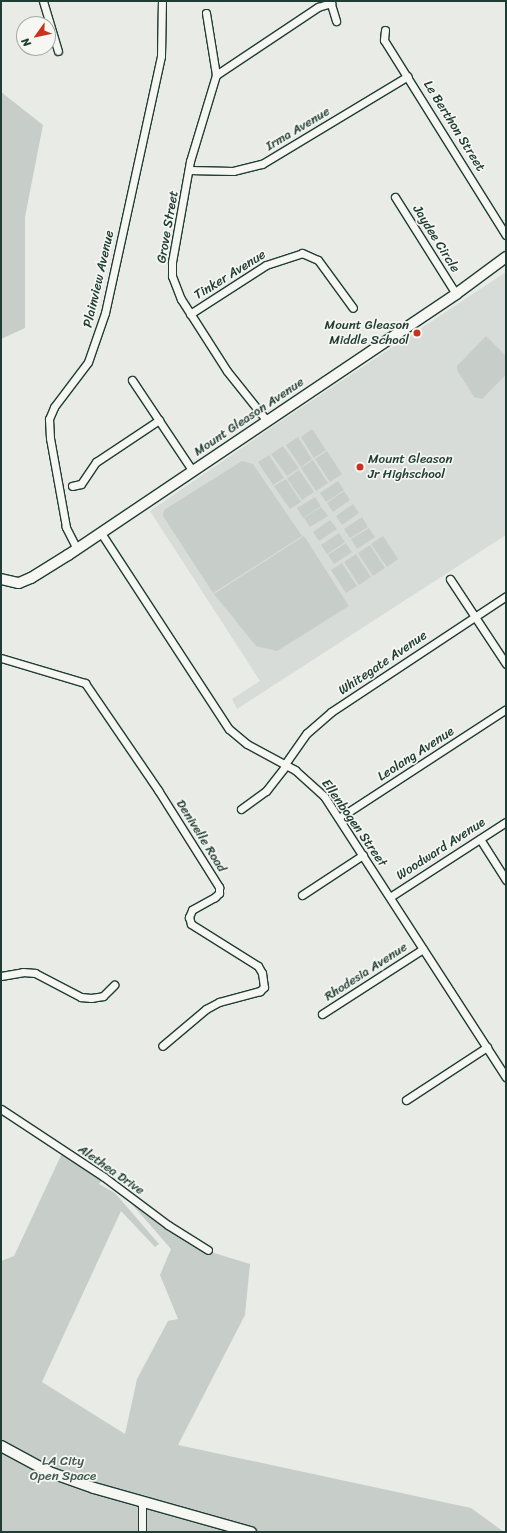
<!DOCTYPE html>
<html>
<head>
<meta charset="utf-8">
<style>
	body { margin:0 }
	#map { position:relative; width:507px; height:1533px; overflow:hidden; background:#e9ebe7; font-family:Sriracha,sans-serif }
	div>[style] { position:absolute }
	.built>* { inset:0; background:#d8dcd8 }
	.green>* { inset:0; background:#c7cec9 }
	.roads { filter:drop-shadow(1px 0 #1f3d34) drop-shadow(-1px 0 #1f3d34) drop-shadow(0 1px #1f3d34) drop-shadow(0 -1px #1f3d34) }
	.street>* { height:7px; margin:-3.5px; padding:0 3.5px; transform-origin:3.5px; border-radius:3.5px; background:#f6f6f2 }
	.secondary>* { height:10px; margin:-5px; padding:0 5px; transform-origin:5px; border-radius:5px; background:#f6f6f2 }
	.dots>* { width:11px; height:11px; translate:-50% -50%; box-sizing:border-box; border:2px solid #f6f6f2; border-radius:50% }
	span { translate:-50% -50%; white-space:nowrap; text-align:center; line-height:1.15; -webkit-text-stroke:3.5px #f6f6f2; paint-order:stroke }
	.street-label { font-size:13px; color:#1f3d34 }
	.poi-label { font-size:13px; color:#1f3d34 }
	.right { translate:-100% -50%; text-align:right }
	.left { translate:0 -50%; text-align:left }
	.park-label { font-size:13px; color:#415a52 }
	.frame { position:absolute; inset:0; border:2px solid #1f3d34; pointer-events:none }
	.north { position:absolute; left:16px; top:16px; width:40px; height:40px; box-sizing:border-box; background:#f6f6f2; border:1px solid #a0aca6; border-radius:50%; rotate:237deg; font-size:11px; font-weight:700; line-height:16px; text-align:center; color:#1f3d34 }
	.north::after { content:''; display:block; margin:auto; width:14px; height:18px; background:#c8321e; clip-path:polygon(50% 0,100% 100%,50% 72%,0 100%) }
</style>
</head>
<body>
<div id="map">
	<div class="built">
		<div style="clip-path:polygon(506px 272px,506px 535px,237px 709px,232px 699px,260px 681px,150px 511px,278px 423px)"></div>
	</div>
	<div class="green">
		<div style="clip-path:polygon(1px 92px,43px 125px,25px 217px,25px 328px,1px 339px)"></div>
		<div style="clip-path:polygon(486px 336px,506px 356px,506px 375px,482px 399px,474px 397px,457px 370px,457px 366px)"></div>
		<div style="clip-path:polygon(312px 429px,326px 450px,314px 458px,301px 437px)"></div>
		<div style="clip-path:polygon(298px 437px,312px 459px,301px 467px,286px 445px)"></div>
		<div style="clip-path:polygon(283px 446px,299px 468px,287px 476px,271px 454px)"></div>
		<div style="clip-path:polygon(327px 451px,342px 474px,330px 482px,315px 459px)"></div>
		<div style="clip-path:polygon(269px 455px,284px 478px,273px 485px,258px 462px)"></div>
		<div style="clip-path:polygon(313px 460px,328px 483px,316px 491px,301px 468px)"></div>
		<div style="clip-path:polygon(242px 461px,253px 464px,302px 536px,213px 593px,163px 516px,164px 510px)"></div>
		<div style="clip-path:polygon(299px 470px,314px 492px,302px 500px,287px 478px)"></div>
		<div style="clip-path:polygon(286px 479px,301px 502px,290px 509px,274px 486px)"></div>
		<div style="clip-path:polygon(338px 481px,344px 490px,326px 502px,320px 493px)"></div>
		<div style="clip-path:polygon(344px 491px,350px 500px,333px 512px,327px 503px)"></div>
		<div style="clip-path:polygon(315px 497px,321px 506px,303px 518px,297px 508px)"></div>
		<div style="clip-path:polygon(353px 504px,359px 513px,342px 525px,336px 516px)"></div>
		<div style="clip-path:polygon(321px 507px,328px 516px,310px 527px,304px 518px)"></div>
		<div style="clip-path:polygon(362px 517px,368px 527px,350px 538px,344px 529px)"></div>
		<div style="clip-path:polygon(330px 520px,337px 529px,319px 541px,313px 532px)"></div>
		<div style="clip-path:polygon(369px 528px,375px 537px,357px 549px,351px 539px)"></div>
		<div style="clip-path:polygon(339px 533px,345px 542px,327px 554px,321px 545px)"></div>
		<div style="clip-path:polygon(304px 536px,349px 606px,277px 651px,256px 646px,214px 594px)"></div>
		<div style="clip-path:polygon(383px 536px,398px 559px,387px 567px,371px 544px)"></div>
		<div style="clip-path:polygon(346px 543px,352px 552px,334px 564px,328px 555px)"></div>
		<div style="clip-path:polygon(370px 545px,385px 568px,373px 576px,358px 553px)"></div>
		<div style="clip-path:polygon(356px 554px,371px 577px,359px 585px,344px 562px)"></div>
		<div style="clip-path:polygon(342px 563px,357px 586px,346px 593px,331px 570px)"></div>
		<div style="clip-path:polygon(evenodd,64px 1149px,164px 1222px,211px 1252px,250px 1264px,245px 1315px,178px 1445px,471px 1508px,504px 1532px,1px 1532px,1px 1261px,14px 1256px,64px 1149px,103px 1179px,123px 1194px,171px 1249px,160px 1275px,178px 1319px,168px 1321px,137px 1379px,125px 1434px,42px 1382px,121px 1211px,155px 1247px,159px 1244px,115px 1193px,99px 1184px,103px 1179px)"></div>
	</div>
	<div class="roads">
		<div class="street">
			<div style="left:43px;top:1px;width:52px;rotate:73.3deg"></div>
			<div style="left:330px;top:1px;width:21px;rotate:73deg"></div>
			<div style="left:206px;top:13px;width:63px;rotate:80.8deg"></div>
			<div style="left:216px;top:75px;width:90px;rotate:106.8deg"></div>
			<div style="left:190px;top:161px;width:103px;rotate:100.1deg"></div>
			<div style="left:172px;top:262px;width:14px;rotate:90deg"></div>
			<div style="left:172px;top:276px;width:25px;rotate:69deg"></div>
			<div style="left:181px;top:299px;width:85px;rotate:57.4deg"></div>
			<div style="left:227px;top:371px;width:64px;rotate:51.3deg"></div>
			<div style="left:385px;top:30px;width:10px;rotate:96deg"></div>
			<div style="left:384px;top:40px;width:230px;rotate:58deg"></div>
			<div style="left:216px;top:75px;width:123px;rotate:-33.7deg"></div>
			<div style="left:318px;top:7px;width:14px;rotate:-17deg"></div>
			<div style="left:189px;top:170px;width:44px;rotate:1.3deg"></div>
			<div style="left:233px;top:171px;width:30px;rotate:-14deg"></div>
			<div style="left:262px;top:164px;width:170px;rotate:-31.1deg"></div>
			<div style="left:395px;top:197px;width:115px;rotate:57.8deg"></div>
			<div style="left:190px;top:314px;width:90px;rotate:-32.8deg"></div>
			<div style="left:266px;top:265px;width:38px;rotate:-18deg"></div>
			<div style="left:302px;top:253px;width:17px;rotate:24deg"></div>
			<div style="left:318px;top:260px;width:59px;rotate:53.9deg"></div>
			<div style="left:132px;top:380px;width:108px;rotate:56.3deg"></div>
			<div style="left:72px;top:486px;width:9px;rotate:-13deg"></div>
			<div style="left:81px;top:484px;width:27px;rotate:-56deg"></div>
			<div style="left:96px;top:462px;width:76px;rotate:-33.7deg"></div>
			<div style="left:101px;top:533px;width:234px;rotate:56.9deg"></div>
			<div style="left:229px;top:729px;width:23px;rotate:40deg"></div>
			<div style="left:247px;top:744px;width:55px;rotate:28.4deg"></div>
			<div style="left:295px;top:770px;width:39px;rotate:42deg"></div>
			<div style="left:324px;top:796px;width:335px;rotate:57.1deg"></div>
			<div style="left:77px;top:549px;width:25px;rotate:-117deg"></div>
			<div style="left:66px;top:527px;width:90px;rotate:-100.2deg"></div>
			<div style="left:50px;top:438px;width:19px;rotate:-93deg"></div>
			<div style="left:49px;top:419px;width:13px;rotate:-67deg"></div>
			<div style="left:54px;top:407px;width:56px;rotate:-52.9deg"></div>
			<div style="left:88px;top:362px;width:52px;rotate:-70.9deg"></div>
			<div style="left:105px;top:313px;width:263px;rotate:-77.7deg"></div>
			<div style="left:161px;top:56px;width:55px;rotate:-89deg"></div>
			<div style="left:450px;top:579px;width:102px;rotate:56.6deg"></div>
			<div style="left:1px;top:658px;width:88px;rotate:16.6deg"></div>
			<div style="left:85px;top:683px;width:130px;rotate:55.7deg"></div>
			<div style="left:158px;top:790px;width:115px;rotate:57.8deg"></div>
			<div style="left:219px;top:887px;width:6px;rotate:90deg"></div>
			<div style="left:219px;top:893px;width:6px;rotate:135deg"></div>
			<div style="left:215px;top:897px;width:26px;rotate:151deg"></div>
			<div style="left:192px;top:910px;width:8px;rotate:113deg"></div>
			<div style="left:189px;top:917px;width:7px;rotate:74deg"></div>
			<div style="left:191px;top:924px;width:79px;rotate:32.1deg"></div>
			<div style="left:258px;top:966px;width:8px;rotate:60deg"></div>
			<div style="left:262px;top:973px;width:14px;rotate:82deg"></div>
			<div style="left:264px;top:987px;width:6px;rotate:135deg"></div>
			<div style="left:260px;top:991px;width:42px;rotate:165deg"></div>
			<div style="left:219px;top:1002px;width:15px;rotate:152deg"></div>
			<div style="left:206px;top:1009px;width:57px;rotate:139.9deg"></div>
			<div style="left:285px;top:764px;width:38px;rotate:-55deg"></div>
			<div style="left:307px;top:733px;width:32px;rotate:-41deg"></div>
			<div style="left:331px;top:712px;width:210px;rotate:-33.5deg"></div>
			<div style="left:241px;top:809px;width:31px;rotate:-36deg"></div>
			<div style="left:266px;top:791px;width:33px;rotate:-52deg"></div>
			<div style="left:339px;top:818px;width:199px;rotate:-33.1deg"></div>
			<div style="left:480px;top:839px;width:49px;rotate:57.6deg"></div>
			<div style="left:302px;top:895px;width:73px;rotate:-33.3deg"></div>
			<div style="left:390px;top:897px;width:138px;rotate:-32.9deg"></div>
			<div style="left:1px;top:976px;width:22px;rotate:-10deg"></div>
			<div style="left:23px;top:972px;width:12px;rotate:5deg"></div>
			<div style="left:35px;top:973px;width:52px;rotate:27.6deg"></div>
			<div style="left:81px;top:997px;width:10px;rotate:6deg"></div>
			<div style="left:91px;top:998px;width:12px;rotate:-9deg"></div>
			<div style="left:103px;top:996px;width:16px;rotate:-45deg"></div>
			<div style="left:322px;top:1014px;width:120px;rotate:-32.8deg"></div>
			<div style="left:406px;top:1100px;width:97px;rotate:-33.2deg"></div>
			<div style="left:1px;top:1109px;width:123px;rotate:33.4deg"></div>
			<div style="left:104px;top:1177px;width:80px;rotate:36.9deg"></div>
			<div style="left:168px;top:1225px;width:47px;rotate:32deg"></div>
			<div style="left:142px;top:1532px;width:30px;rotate:-90deg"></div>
		</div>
		<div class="secondary">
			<div style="left:1px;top:579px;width:18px;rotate:13deg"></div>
			<div style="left:19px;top:583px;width:13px;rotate:-23deg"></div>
			<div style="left:31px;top:578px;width:44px;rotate:-31.9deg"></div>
			<div style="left:68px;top:555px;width:468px;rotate:-33.9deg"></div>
			<div style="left:456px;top:294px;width:62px;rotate:-36.5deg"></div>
			<div style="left:1px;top:1446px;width:55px;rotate:28.4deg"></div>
			<div style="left:49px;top:1472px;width:48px;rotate:19.6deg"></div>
			<div style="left:94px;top:1488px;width:163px;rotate:15.7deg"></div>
		</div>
	</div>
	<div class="dots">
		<div style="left:417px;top:333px;background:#c8321e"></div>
		<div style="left:360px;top:467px;background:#c8321e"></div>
	</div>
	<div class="street-label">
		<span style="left:454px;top:126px;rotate:58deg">Le Berthon Street</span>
		<span style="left:298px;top:129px;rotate:-31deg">Irma Avenue</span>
		<span style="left:168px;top:227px;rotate:-80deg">Grove Street</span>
		<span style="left:436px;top:239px;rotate:58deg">Jaydee Circle</span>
		<span style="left:230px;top:275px;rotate:-32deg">Tinker Avenue</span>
		<span style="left:99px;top:279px;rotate:-77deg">Plainview Avenue</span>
		<span style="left:249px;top:417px;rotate:-34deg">Mount Gleason Avenue</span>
		<span style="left:383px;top:663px;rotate:-34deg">Whitegate Avenue</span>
		<span style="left:416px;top:754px;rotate:-33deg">Leolang Avenue</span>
		<span style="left:354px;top:823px;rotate:55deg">Ellenbogen Street</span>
		<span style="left:201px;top:836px;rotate:58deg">Denivelle Road</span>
		<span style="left:441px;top:849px;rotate:-33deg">Woodward Avenue</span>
		<span style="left:366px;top:972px;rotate:-33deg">Rhodesia Avenue</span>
		<span style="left:111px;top:1170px;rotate:35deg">Alethea Drive</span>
	</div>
	<div class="poi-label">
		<span class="right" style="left:409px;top:333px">Mount Gleason<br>Middle School</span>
		<span class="left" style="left:368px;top:467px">Mount Gleason<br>Jr Highschool</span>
	</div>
	<div class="park-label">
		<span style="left:63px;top:1469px">LA City<br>Open Space</span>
	</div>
	<div class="frame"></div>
	<div class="north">N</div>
</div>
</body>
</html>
